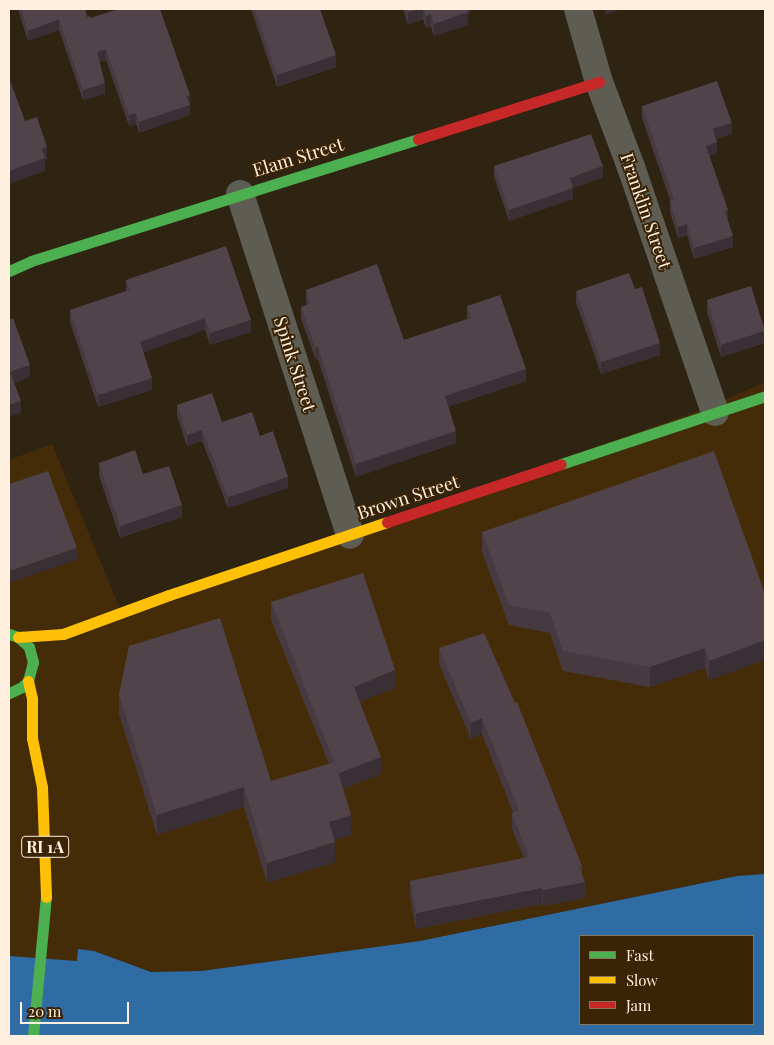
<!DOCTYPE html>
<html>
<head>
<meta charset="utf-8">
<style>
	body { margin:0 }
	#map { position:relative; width:774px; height:1045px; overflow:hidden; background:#2f2312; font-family:"Playfair Display",serif }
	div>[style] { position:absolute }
	.built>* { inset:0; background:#452c09 }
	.water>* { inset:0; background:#306ca4 }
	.street>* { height:28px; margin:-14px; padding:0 14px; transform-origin:14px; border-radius:14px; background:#5e5d53 }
	.fast>* { height:11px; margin:-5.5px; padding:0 5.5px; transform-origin:5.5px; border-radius:5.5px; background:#4caf50 }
	.slow>* { height:11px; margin:-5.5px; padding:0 5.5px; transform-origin:5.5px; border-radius:5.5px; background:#ffc107 }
	.jam>* { height:11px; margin:-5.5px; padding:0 5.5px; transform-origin:5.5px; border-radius:5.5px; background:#c62828 }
	.wall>* { inset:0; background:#463a40 }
	.shaded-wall>* { inset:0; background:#392f34 }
	.building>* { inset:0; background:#51434a }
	span { translate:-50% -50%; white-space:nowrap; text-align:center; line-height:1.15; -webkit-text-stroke:4px #3b2406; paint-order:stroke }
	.shield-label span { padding:1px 4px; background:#3b2406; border:1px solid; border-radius:4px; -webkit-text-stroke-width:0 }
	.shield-label { font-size:16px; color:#feefde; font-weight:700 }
	.street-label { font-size:18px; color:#feefde }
	.frame { position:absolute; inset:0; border:10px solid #feefde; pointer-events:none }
	.legend { position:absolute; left:579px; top:935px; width:175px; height:90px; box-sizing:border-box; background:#3b2406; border:1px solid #89755c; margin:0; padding:6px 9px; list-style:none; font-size:15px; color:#feefde }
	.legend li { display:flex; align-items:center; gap:10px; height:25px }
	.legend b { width:25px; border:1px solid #89755c }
	.scale { position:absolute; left:20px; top:1002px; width:109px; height:22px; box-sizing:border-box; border:2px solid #feefde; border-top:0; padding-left:6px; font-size:15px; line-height:18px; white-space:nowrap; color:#feefde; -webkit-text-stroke:4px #3b2406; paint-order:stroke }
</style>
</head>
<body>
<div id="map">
	<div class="built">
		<div style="clip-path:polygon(765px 382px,765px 874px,737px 876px,420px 941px,201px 971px,151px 972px,94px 951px,79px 949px,78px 962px,9px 956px,9px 460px,52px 444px,122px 614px,712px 406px)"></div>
	</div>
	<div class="water">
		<div style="clip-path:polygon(evenodd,765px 874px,765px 1036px,9px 1036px,9px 956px,77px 961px,78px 949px,94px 951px,151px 972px,201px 971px,420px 941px,737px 876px,765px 874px,580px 936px,753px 936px,753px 1024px,580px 1024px,580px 936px)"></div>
	</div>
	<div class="street">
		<div style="left:578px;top:9px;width:76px;rotate:74deg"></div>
		<div style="left:599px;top:82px;width:91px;rotate:69.4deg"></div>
		<div style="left:631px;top:167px;width:259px;rotate:71.1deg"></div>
		<div style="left:240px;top:194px;width:358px;rotate:72.1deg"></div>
	</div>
	<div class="fast">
		<div style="left:9px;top:271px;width:24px;rotate:-24deg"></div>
		<div style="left:31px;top:261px;width:406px;rotate:-17.5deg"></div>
		<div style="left:561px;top:464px;width:215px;rotate:-18.4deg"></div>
		<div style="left:9px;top:634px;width:9px;rotate:18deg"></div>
		<div style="left:18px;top:637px;width:15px;rotate:42deg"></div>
		<div style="left:29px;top:647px;width:16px;rotate:75deg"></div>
		<div style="left:33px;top:662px;width:20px;rotate:105deg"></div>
		<div style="left:28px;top:681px;width:8px;rotate:135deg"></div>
		<div style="left:22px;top:687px;width:14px;rotate:155deg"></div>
		<div style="left:33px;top:1036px;width:140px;rotate:-84.7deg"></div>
	</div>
	<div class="slow">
		<div style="left:18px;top:637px;width:45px;rotate:-3.8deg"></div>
		<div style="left:63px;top:634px;width:113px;rotate:-20.2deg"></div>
		<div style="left:169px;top:595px;width:230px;rotate:-18.5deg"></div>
		<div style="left:28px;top:681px;width:18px;rotate:77deg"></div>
		<div style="left:32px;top:699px;width:39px;rotate:90deg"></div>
		<div style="left:32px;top:738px;width:50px;rotate:78.5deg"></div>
		<div style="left:42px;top:787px;width:110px;rotate:87.9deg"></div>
	</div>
	<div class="jam">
		<div style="left:418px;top:139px;width:190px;rotate:-17.5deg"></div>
		<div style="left:387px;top:522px;width:183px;rotate:-18.4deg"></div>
	</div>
	<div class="wall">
		<div style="clip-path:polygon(18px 9px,85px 9px,87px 17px,90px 18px,190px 95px,190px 115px,139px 133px,136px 124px,129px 126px,106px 60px,99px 62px,105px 94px,83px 100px,59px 30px,28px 41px)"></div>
		<div style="clip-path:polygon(251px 9px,320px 9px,336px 67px,277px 87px)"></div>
		<div style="clip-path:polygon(403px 9px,470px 9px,470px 14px,468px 14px,468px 25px,434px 36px,431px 27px,426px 28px,423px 19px,408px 25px)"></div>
		<div style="clip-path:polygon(642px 106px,732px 134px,716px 139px,717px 153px,709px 156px,728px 221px,733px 247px,694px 259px,687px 235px,678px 238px,670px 212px,670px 200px,642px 118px)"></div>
		<div style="clip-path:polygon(494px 166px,603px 177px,573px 188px,573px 199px,509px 221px,494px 177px)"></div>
		<div style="clip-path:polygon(126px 280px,251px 332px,210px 345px,205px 330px,143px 352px,152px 390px,98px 407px,70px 322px,70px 310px,126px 291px)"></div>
		<div style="clip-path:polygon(635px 289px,660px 355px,601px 374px,576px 303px,576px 291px)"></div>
		<div style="clip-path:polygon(306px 290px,404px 340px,467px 319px,467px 306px,526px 381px,448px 407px,456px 443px,356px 477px,318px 360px,316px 360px,301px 319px,301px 307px,307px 305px,306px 302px)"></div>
		<div style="clip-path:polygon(707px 300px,765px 343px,721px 357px,707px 312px)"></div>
		<div style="clip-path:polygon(177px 405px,222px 422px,260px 436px,288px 488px,228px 508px,202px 441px,187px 446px,177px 416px)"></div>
		<div style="clip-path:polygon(99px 463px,143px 474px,182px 517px,120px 538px,99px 476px)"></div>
		<div style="clip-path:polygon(482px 532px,765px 594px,765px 660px,709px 680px,705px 668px,650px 687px,563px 671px,550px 633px,509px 625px,482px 552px)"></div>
		<div style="clip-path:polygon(271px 602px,395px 688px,360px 702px,381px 774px,343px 789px,351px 835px,334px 840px,335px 862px,267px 883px,244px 807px,157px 835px,119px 714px,119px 694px,271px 781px,329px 764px,271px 620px)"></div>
		<div style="clip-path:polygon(439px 648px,582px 866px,582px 875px,585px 898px,543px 906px,542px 904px,416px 929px,410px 897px,410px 881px,524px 858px,512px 829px,512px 813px,513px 812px,482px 734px,471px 739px,439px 664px)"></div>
	</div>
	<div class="shaded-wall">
		<div style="clip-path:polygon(418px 9px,423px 9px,423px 19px,408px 25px,408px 12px)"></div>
		<div style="clip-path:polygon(465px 9px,470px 9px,470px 14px,468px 14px,468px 25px,434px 36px,434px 24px)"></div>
		<div style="clip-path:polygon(605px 9px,622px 9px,605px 15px)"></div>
		<div style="clip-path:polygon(431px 14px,431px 27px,426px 28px,426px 16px)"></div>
		<div style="clip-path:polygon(59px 19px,59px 30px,28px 41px,28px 31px)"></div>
		<div style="clip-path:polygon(106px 49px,106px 60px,97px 63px,97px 52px)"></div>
		<div style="clip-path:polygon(336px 55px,336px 67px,277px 87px,277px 75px)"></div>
		<div style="clip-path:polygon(105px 83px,105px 94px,83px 100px,83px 90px)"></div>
		<div style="clip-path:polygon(190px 95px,190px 115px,139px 133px,139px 122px,186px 96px)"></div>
		<div style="clip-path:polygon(136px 113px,136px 124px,129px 126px,129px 115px)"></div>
		<div style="clip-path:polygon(732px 123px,732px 134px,713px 140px,713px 129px)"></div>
		<div style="clip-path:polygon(717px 142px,717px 153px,706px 157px,706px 146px)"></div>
		<div style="clip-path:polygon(47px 147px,47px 159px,45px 160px,45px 171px,9px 184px,9px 171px,42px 149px)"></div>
		<div style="clip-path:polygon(603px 166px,603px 177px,570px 189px,570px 178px)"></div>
		<div style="clip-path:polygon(573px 188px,573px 199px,509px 221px,509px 210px)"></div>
		<div style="clip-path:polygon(728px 210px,728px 222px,725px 211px)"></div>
		<div style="clip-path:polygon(687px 224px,687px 235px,678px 238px,678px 227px)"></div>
		<div style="clip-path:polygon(733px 236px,733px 247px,694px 259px,694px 248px)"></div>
		<div style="clip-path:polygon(205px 318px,205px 330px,140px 354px,140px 342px)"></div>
		<div style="clip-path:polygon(251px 320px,251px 332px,210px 345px,210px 333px)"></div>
		<div style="clip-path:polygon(765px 331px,765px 343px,721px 357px,721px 345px)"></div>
		<div style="clip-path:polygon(660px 343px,660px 355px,601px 374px,601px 362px)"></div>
		<div style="clip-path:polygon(318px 347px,318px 360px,316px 360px,316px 348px)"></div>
		<div style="clip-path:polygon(30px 365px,30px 377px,10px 385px,10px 372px)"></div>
		<div style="clip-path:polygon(526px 369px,526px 381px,445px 408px,445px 396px)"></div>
		<div style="clip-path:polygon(152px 378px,152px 390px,98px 407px,98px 395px)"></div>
		<div style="clip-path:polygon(21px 401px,21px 413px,9px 417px,9px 405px)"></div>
		<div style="clip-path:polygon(202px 430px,202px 441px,187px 446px,187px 435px)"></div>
		<div style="clip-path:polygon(456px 431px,456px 443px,356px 477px,356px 464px)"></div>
		<div style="clip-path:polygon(288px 477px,288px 488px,228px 508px,228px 497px)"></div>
		<div style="clip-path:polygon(182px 505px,182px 517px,120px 538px,120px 526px)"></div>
		<div style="clip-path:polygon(77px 548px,77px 560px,9px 583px,9px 571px)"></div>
		<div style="clip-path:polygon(765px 640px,765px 660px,709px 680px,709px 661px)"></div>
		<div style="clip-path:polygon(705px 648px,705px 668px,650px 687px,650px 667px)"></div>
		<div style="clip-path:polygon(395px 670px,395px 688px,354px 704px,354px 687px)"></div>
		<div style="clip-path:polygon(482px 718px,482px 734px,471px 739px,471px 723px)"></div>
		<div style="clip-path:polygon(381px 757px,381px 774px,339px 790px,339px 773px)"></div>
		<div style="clip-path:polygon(244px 787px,244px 807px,157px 835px,157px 815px)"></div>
		<div style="clip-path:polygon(351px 815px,351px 835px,329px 842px,329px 822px)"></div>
		<div style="clip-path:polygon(335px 842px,335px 862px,267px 883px,267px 863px)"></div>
		<div style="clip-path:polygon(585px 882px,585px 898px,543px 906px,543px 890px)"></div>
		<div style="clip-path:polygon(542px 888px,542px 904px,416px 929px,416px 913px)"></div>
	</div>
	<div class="building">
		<div style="clip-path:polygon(21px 9px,85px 9px,87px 17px,90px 16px,90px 18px,119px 9px,160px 9px,190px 95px,186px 96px,190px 105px,139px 122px,136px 113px,129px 115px,106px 49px,97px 52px,105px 83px,83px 90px,59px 19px,28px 31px)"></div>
		<div style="clip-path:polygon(255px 9px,320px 9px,336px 55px,277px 75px)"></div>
		<div style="clip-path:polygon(407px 9px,418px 9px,408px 12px)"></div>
		<div style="clip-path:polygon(424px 9px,467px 9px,468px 12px,434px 24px,431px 14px,426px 16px)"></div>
		<div style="clip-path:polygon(9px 78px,25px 121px,37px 117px,47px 147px,42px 149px,45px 158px,9px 171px)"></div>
		<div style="clip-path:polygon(717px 81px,732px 123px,713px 129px,717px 142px,706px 146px,728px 210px,725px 211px,733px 236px,694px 248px,687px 224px,678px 227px,670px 201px,674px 199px,642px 106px)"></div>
		<div style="clip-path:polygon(591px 134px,603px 166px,570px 178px,573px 188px,509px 210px,494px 166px)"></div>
		<div style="clip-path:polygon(226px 246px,251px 320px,210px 333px,205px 318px,140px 342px,152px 378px,98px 395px,70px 310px,130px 290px,126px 280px)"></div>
		<div style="clip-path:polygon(377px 264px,404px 340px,471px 318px,467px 306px,500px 295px,526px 369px,445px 396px,456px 431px,356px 464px,318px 347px,316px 348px,301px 307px,310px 304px,306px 290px)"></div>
		<div style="clip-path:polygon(629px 273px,635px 289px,642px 287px,660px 343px,601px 362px,576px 291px)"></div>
		<div style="clip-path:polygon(751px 286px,765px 331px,721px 345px,707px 300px)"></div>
		<div style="clip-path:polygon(13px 318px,30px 365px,10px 372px,21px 401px,9px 405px,9px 320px)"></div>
		<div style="clip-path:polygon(212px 393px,222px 422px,252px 412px,260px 436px,273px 431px,288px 477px,228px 497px,202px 430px,187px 435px,177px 405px)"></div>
		<div style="clip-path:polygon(135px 450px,143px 474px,169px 466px,182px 505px,120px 526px,99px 463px)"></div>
		<div style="clip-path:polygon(714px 451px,765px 594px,765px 640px,709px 661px,705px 648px,650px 667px,563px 651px,550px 613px,509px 605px,482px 532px)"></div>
		<div style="clip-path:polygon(48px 471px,77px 548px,9px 571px,9px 484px)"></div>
		<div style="clip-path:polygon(363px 573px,395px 670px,354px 687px,381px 757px,339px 773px,271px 602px)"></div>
		<div style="clip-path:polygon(220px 618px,271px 781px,335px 762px,351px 815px,329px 822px,335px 842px,267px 863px,244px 787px,157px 815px,119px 694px,129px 646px)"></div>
		<div style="clip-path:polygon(484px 633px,515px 703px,517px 702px,582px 866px,578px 865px,585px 882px,543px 890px,542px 888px,416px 913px,410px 881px,529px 857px,512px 813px,519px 810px,482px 718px,471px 723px,439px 648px)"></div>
	</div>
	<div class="shield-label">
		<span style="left:45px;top:847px">RI 1A</span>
	</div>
	<div class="street-label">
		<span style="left:298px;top:157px;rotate:-17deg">Elam Street</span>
		<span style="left:646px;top:211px;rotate:71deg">Franklin Street</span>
		<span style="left:295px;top:364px;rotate:72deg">Spink Street</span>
		<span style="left:408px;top:497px;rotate:-18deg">Brown Street</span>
	</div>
	<div class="frame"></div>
	<ul class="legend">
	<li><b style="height:6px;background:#4caf50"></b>Fast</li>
	<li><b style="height:6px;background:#ffc107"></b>Slow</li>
	<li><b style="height:6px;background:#c62828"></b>Jam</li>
	</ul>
	<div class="scale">20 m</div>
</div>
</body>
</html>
